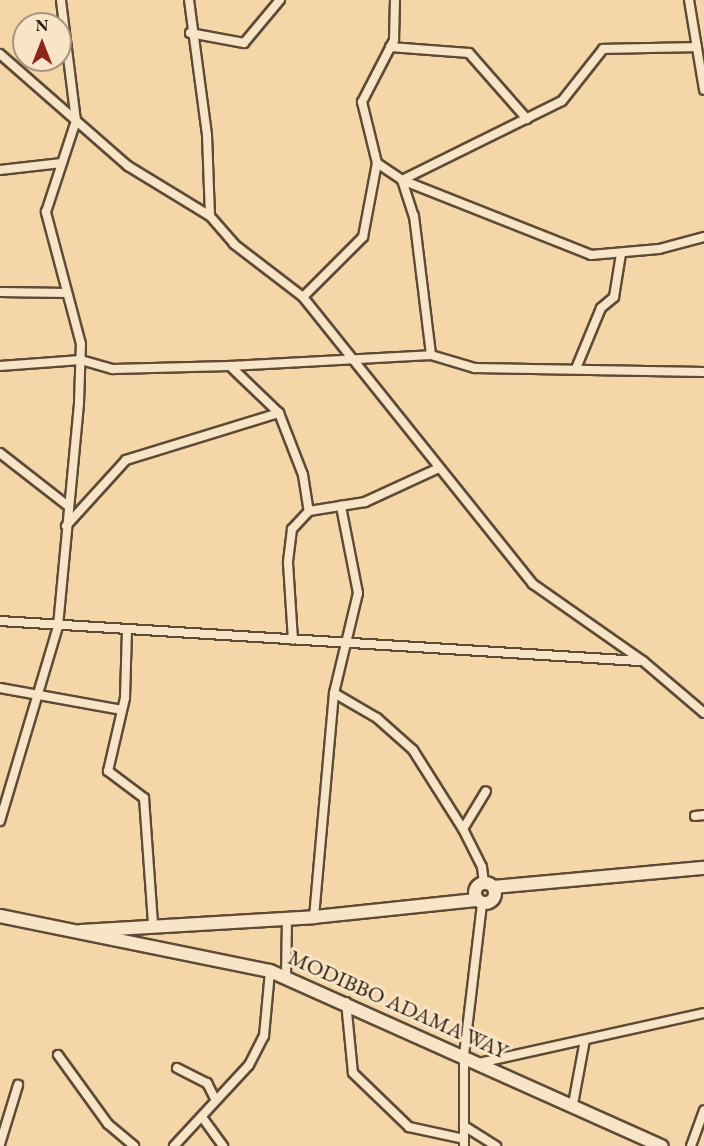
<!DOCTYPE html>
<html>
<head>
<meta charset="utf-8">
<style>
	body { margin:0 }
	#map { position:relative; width:704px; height:1146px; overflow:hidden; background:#f5d6a8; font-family:"EB Garamond",serif }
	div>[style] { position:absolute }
	.roads { filter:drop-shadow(2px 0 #5d4b36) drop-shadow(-2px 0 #5d4b36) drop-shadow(0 2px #5d4b36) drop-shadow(0 -2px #5d4b36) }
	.street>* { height:8px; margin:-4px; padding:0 4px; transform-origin:4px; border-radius:4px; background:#f8e4c6 }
	.secondary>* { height:12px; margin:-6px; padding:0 6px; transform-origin:6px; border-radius:6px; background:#f8e4c6 }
	.secondary>.ring { margin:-6px; padding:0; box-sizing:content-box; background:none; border:12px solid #f8e4c6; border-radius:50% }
	span { translate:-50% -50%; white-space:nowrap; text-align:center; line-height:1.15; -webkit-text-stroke:6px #f8e4c6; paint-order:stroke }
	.street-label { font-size:22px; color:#2a1d10 }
	.north { position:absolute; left:12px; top:12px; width:60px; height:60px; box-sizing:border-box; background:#f8e4c6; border:2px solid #a6947d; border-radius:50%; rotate:0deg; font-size:16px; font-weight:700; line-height:24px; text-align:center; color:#2a1d10 }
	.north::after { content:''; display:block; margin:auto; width:21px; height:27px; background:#8f2418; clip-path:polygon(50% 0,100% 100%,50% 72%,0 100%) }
</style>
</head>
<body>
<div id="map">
	<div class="roads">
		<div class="street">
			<div style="left:189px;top:0;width:136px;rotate:82.4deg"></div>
			<div style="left:207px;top:135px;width:81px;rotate:87.9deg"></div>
			<div style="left:689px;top:0;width:91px;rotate:80.5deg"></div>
			<div style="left:190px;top:33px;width:55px;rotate:10.5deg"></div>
			<div style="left:244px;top:43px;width:56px;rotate:-50.1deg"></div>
			<div style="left:390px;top:47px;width:79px;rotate:4.3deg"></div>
			<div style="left:469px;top:53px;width:88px;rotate:48.7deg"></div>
			<div style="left:0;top:54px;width:170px;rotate:41.2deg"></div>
			<div style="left:128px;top:166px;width:96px;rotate:31.4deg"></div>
			<div style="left:210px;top:216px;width:37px;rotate:49deg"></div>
			<div style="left:234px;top:244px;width:87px;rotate:37.5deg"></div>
			<div style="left:303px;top:297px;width:368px;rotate:51.3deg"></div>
			<div style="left:533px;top:584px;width:134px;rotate:35deg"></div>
			<div style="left:643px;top:661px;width:80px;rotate:40.4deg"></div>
			<div style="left:377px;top:163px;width:30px;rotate:34deg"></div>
			<div style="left:402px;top:180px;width:38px;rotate:72deg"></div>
			<div style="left:414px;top:216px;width:140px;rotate:83deg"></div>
			<div style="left:0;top:170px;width:62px;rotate:-6.4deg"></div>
			<div style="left:402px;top:180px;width:178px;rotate:-26.3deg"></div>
			<div style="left:562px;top:101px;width:66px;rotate:-51.7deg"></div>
			<div style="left:603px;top:49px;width:94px;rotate:-1.2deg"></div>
			<div style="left:402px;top:180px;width:203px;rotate:21.6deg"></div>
			<div style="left:591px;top:255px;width:68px;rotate:-5deg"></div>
			<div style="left:659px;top:249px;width:47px;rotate:-14.9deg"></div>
			<div style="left:0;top:292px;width:67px;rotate:0.9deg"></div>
			<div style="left:303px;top:297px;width:85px;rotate:-45deg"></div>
			<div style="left:363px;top:237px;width:75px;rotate:-79.3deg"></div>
			<div style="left:377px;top:163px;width:63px;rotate:-103.8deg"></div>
			<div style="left:362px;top:102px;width:70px;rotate:-62.7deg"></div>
			<div style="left:394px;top:40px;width:40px;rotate:-88.6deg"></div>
			<div style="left:0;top:366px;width:81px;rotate:-4.2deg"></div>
			<div style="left:81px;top:360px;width:33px;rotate:16deg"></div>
			<div style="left:113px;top:369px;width:117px;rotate:-1.5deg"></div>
			<div style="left:230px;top:366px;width:201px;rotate:-3.1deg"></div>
			<div style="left:431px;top:355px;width:46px;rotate:16.5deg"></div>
			<div style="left:475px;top:368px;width:229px;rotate:1deg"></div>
			<div style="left:230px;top:366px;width:68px;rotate:43.8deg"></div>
			<div style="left:279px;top:413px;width:66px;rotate:68.8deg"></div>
			<div style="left:303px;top:475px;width:36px;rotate:81deg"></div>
			<div style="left:309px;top:511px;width:25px;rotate:133deg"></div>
			<div style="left:292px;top:529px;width:34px;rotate:97deg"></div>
			<div style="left:288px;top:563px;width:77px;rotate:86.3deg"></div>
			<div style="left:577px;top:366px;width:63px;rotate:-67.5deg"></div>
			<div style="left:601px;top:308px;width:17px;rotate:-40deg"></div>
			<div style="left:614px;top:297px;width:44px;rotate:-80.8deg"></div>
			<div style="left:0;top:453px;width:86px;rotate:37.9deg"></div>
			<div style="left:309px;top:511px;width:57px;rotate:-9.1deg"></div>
			<div style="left:365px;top:502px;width:81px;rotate:-24.7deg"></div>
			<div style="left:66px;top:526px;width:89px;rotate:-47.7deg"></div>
			<div style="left:126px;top:460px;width:160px;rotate:-17.1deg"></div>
			<div style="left:0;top:621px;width:641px;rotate:3.58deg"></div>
			<div style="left:127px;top:630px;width:68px;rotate:91.7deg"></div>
			<div style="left:125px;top:698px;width:75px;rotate:103.1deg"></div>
			<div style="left:108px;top:771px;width:45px;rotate:36.9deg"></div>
			<div style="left:144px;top:798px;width:125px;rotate:85.9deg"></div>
			<div style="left:0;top:688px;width:124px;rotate:10.2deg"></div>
			<div style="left:334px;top:693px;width:50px;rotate:30.2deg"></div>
			<div style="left:377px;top:718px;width:48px;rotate:41.6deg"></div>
			<div style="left:413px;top:750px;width:93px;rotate:57.7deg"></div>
			<div style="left:463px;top:829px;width:42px;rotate:63.4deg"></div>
			<div style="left:482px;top:867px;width:16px;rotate:83deg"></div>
			<div style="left:695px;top:816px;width:9px;rotate:-6deg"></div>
			<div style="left:0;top:821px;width:203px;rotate:-73.4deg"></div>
			<div style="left:58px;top:626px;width:224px;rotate:-84.6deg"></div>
			<div style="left:79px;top:403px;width:59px;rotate:-88.1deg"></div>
			<div style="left:81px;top:344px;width:137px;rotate:-104.9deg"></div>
			<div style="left:46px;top:212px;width:96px;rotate:-71.8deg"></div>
			<div style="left:76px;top:121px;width:122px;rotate:-97.1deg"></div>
			<div style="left:463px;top:829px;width:44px;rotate:-58.8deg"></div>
			<div style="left:314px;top:917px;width:225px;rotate:-84.9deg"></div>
			<div style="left:334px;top:693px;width:103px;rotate:-76.5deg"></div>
			<div style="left:358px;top:593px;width:89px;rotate:-101.1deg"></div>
			<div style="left:286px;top:977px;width:59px;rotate:-89deg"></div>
			<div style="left:346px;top:1002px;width:71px;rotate:84.4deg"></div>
			<div style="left:353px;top:1073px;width:78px;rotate:44deg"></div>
			<div style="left:409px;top:1127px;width:56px;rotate:12.3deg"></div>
			<div style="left:58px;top:1055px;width:85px;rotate:54.1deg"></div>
			<div style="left:108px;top:1124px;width:34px;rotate:40deg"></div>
			<div style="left:479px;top:1063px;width:230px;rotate:-12.5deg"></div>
			<div style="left:177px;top:1068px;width:34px;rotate:27deg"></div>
			<div style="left:207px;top:1083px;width:18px;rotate:63deg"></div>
			<div style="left:573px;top:1104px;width:65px;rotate:-79.4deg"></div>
			<div style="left:202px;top:1117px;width:36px;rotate:54deg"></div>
			<div style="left:464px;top:1126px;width:38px;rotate:32deg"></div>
			<div style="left:0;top:1144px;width:62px;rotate:-73deg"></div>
			<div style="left:174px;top:1146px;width:110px;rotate:-47.2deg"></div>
			<div style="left:249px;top:1065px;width:33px;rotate:-63deg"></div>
			<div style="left:264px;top:1036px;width:65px;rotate:-84.7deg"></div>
			<div style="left:464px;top:1146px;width:91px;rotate:-90deg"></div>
			<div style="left:464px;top:1055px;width:153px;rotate:-83.2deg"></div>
			<div style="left:691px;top:1146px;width:38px;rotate:-70deg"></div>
		</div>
		<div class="secondary">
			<div class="ring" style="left:475px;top:883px;width:8px;height:8px"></div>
			<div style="left:494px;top:887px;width:211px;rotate:-5.2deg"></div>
			<div style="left:0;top:916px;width:276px;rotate:11.5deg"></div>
			<div style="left:270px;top:971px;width:429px;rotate:24.1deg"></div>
			<div style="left:81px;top:931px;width:233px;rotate:-3.4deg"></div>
			<div style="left:314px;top:917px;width:164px;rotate:-6deg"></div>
		</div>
	</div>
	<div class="street-label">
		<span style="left:398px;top:1004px;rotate:24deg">MODIBBO ADAMA WAY</span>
	</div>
	<div class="north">N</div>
</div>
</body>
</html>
